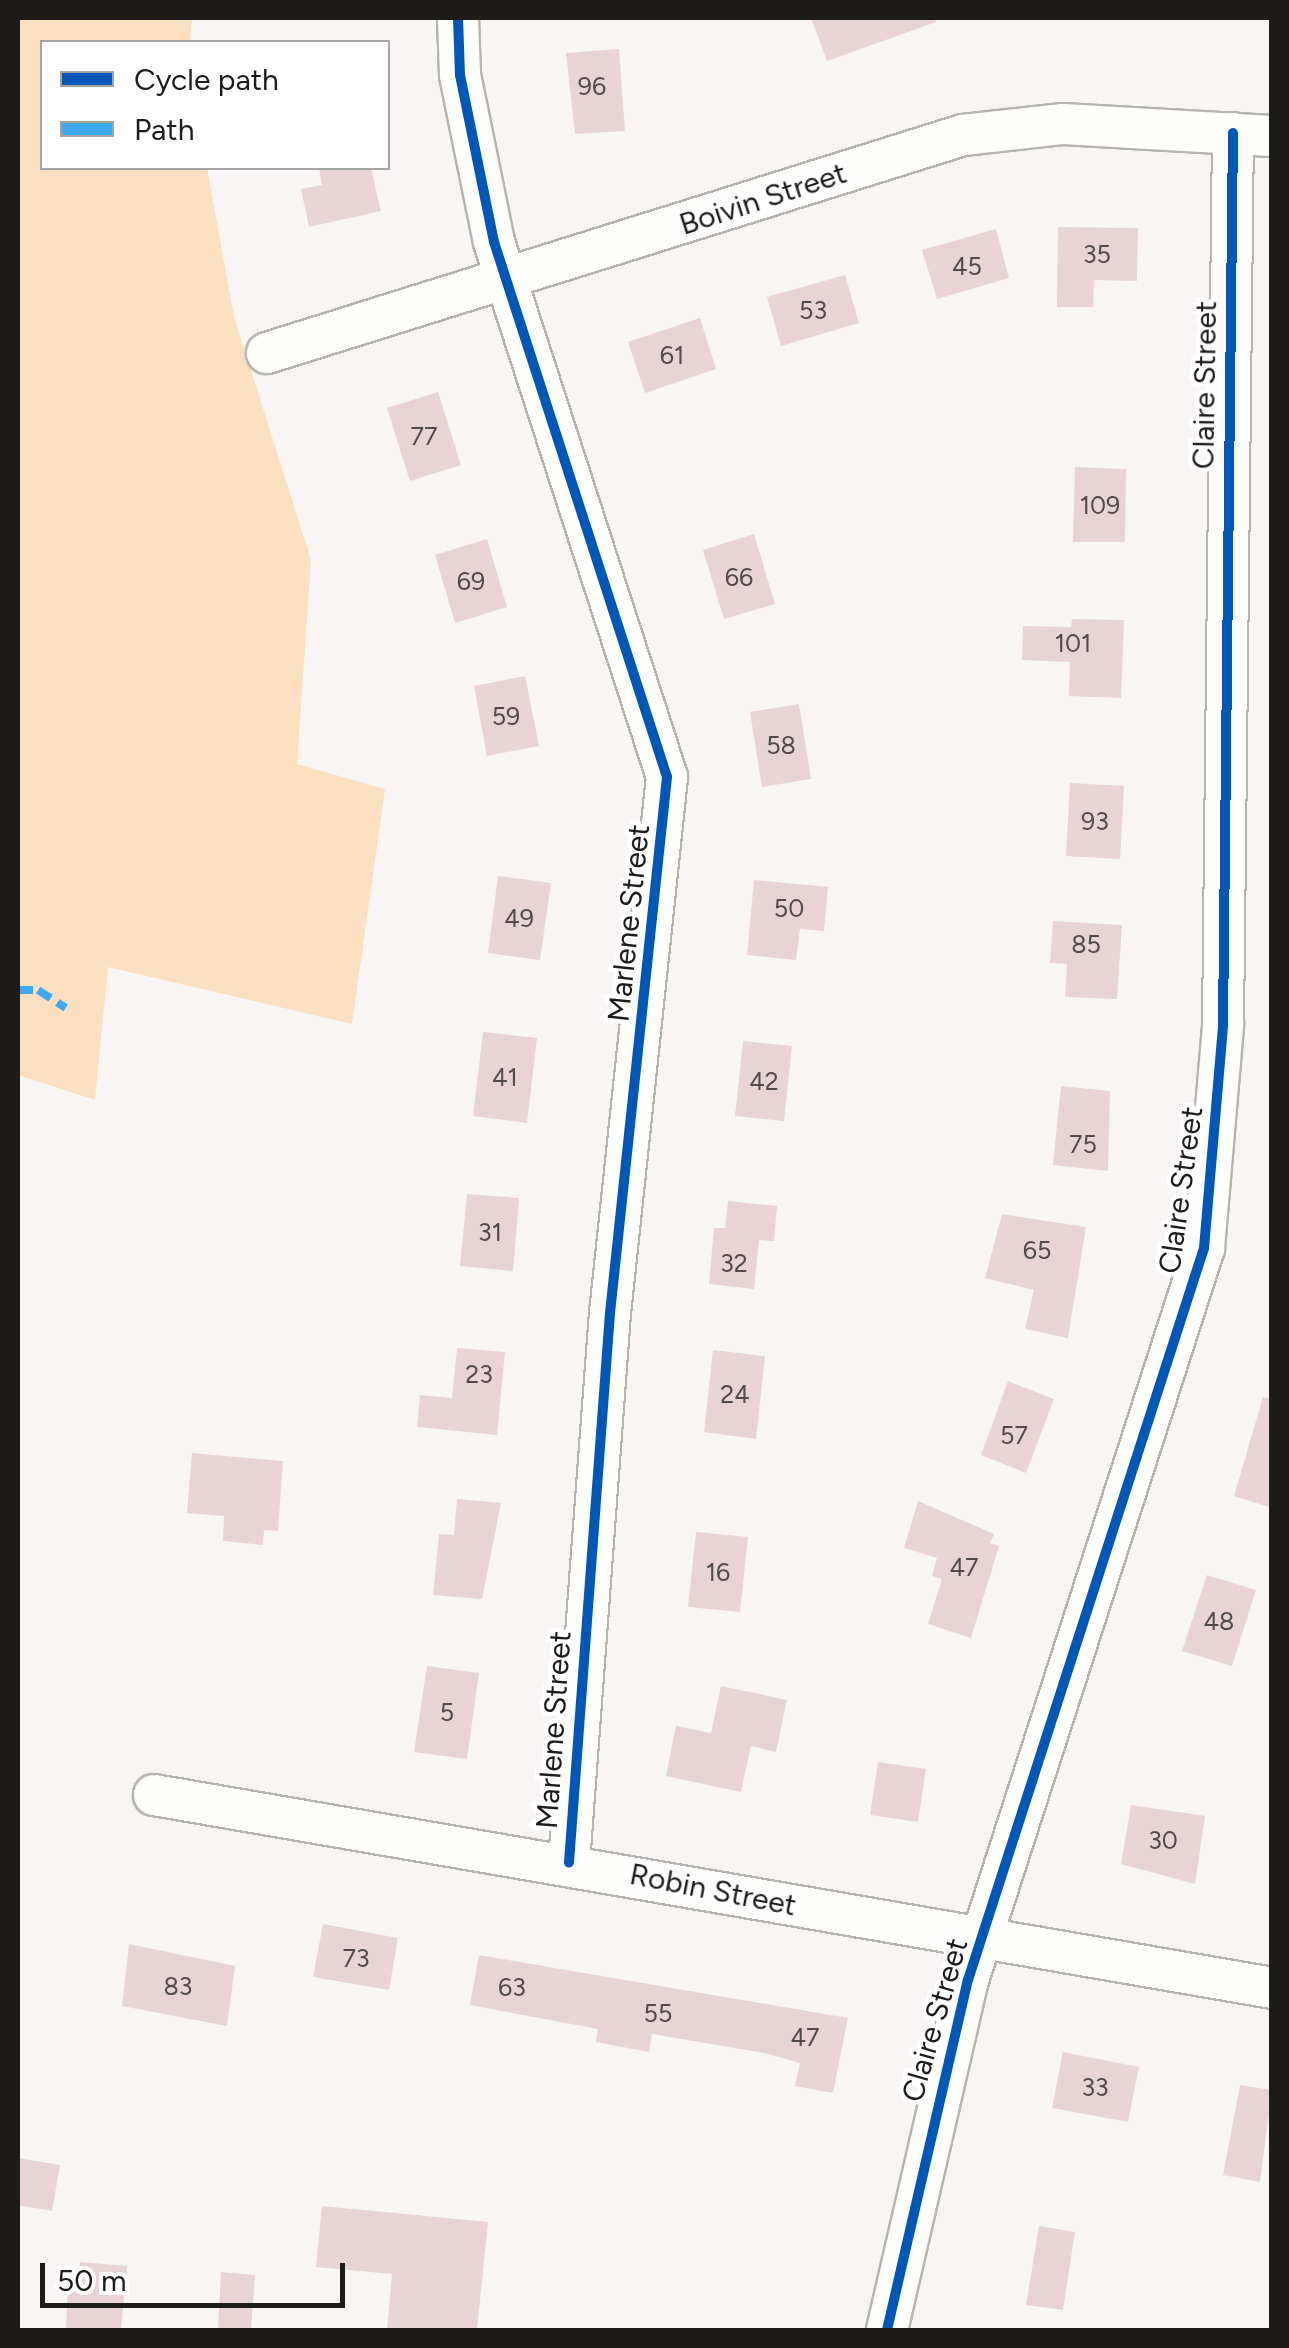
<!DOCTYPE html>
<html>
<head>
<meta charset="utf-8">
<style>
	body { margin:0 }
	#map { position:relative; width:1289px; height:2348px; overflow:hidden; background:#f9f5f4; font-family:Figtree,sans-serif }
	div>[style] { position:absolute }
	.green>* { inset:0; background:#fadfc1 }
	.building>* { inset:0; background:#e9d4d5 }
	.roads { filter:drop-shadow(2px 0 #b6b4b3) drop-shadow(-2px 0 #b6b4b3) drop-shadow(0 2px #b6b4b3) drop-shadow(0 -2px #b6b4b3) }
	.minor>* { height:40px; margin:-20px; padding:0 20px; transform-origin:20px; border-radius:20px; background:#fefefd }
	.quiet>* { height:8px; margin-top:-4px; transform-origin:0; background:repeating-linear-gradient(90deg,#3fa9f5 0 15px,transparent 0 23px) }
	.cycleway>* { height:10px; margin:-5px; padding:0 5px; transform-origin:5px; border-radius:5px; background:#0057b8 }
	span { translate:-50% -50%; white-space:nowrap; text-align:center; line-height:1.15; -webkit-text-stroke:9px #fff; paint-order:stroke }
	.number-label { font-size:25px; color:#51494a }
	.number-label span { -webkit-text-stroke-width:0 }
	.street-label { font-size:30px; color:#1e1b1b }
	.frame { position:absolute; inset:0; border:20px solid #1e1b1b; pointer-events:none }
	.legend { position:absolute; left:40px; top:40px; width:350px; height:130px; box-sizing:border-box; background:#fff; border:2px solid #a5a4a4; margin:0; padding:12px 18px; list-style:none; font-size:30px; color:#1e1b1b }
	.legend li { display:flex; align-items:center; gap:20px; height:50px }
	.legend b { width:50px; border:2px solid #a5a4a4 }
	.scale { position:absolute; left:40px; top:2263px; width:305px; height:45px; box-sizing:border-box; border:5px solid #1e1b1b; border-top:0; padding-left:12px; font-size:30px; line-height:35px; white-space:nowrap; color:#1e1b1b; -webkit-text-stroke:8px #fff; paint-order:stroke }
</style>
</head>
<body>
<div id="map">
	<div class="green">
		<div style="clip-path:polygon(18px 18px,192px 18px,190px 42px,42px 42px,42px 168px,207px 168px,234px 317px,311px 560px,297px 764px,385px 789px,352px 1024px,108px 967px,95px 1100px,18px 1075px)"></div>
	</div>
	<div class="building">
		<div style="clip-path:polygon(811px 18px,935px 18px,936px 22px,827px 61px)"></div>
		<div style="clip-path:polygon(619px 49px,625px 131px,575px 134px,566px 53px)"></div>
		<div style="clip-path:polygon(319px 168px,371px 168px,381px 211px,309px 227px,301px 189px,322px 185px)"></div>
		<div style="clip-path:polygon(1058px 227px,1138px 228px,1137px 281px,1094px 280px,1093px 307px,1057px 307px)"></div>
		<div style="clip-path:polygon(996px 229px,1009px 278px,937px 299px,922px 250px)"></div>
		<div style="clip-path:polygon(845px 275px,859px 323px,781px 346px,767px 297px)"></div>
		<div style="clip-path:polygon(700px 318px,716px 369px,645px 393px,628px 342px)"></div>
		<div style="clip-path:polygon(438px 392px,461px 465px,410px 481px,387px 408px)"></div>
		<div style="clip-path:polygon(1075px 467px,1126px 469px,1125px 542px,1073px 542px)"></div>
		<div style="clip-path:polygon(754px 534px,775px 604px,724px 619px,703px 550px)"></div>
		<div style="clip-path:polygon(487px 539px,507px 607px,455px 623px,435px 555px)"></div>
		<div style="clip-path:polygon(1072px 619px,1124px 620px,1121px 698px,1069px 696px,1070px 662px,1022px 660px,1023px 626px,1071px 627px)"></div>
		<div style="clip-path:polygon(525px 676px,539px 746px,487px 756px,474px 686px)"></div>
		<div style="clip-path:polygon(799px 704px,811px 779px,762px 787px,750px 712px)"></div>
		<div style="clip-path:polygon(1070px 783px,1124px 786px,1120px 859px,1066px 856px)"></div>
		<div style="clip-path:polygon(498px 876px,551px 883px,540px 960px,488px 953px)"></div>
		<div style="clip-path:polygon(754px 880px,828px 887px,824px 931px,800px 929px,796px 960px,747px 955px)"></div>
		<div style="clip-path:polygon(1053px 921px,1122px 925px,1117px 999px,1065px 997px,1067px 964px,1050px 963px)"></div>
		<div style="clip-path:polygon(483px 1032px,537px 1038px,527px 1123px,473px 1116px)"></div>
		<div style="clip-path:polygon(743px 1041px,792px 1046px,784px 1121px,735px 1116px)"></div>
		<div style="clip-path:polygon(1061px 1086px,1110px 1091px,1108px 1171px,1053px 1165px)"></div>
		<div style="clip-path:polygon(467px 1194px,519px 1198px,513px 1271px,460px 1266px)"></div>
		<div style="clip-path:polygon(728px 1201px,777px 1206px,774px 1241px,759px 1240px,754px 1289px,709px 1284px,714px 1228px,725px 1228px)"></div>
		<div style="clip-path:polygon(1002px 1214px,1086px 1227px,1068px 1338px,1025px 1329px,1034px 1290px,985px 1278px)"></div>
		<div style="clip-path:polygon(457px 1348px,505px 1352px,497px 1435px,417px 1427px,420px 1395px,452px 1398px)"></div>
		<div style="clip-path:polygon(713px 1350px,765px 1356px,756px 1439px,704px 1432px)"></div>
		<div style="clip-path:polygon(1008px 1381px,1054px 1399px,1026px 1473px,981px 1455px)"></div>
		<div style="clip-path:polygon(1263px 1397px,1272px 1399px,1272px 1508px,1234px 1496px)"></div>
		<div style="clip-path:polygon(192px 1453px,283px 1461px,278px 1531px,264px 1530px,263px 1545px,223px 1541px,224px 1516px,187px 1513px)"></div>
		<div style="clip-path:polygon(457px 1499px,501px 1503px,482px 1599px,433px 1595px,439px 1534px,454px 1535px)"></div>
		<div style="clip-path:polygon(918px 1501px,994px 1534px,990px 1543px,999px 1546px,971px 1638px,928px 1624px,942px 1579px,932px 1576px,937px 1558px,904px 1548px)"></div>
		<div style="clip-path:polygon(696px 1532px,748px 1537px,740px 1612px,688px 1607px)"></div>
		<div style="clip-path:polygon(1207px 1575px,1256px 1590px,1232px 1666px,1182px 1651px)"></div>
		<div style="clip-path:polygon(427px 1666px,479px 1673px,467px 1759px,414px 1752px)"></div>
		<div style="clip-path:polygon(721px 1686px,787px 1700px,776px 1752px,751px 1746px,741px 1792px,666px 1776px,676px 1726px,711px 1733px)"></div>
		<div style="clip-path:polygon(878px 1762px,926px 1769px,918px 1822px,870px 1815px)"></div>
		<div style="clip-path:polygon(1131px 1805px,1205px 1816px,1195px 1884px,1121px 1864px)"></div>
		<div style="clip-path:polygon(323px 1924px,398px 1938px,389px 1990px,313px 1977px)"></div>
		<div style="clip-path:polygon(129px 1944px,235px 1966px,227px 2026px,122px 2006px)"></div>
		<div style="clip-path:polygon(479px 1955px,848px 2018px,833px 2093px,795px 2086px,800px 2063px,764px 2053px,652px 2034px,649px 2052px,596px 2042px,598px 2029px,470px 2005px)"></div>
		<div style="clip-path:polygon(1063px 2052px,1139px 2067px,1128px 2122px,1052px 2108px)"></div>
		<div style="clip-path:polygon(1240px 2085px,1272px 2090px,1260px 2182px,1223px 2175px)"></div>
		<div style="clip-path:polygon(18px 2158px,60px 2165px,52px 2211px,18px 2205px)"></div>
		<div style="clip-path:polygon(322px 2206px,488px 2222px,477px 2330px,387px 2330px,392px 2274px,316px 2267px)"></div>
		<div style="clip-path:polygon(1039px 2226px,1075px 2232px,1063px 2310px,1026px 2305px)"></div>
		<div style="clip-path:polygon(80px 2262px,127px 2266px,121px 2330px,66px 2330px,68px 2280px,79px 2281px)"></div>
		<div style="clip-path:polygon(221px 2272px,255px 2275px,251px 2330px,218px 2330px)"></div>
	</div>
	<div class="roads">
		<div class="minor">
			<div style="left:458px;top:18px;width:57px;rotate:88deg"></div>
			<div style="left:460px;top:75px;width:170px;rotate:78.5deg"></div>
			<div style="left:494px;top:242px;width:562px;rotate:72.08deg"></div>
			<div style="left:667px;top:777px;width:539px;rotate:96.07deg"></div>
			<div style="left:610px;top:1313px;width:551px;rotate:94.27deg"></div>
			<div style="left:267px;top:353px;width:729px;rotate:-17.39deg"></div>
			<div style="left:963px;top:135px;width:101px;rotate:-6.3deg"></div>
			<div style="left:1063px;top:124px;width:209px;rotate:3.3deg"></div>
			<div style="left:154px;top:1795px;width:1135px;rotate:9.79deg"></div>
			<div style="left:887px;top:2330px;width:359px;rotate:-77deg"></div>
			<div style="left:968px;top:1980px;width:769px;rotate:-72.13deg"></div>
			<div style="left:1204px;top:1248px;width:224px;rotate:-85.1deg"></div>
			<div style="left:1223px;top:1025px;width:892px;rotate:-89.36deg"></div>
		</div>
	</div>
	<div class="quiet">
		<div style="left:18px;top:990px;width:20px"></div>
		<div style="left:38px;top:990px;width:33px;rotate:33deg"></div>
	</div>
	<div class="cycleway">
		<div style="left:458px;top:18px;width:57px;rotate:88deg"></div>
		<div style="left:460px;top:75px;width:170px;rotate:78.5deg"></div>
		<div style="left:494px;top:242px;width:562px;rotate:72.08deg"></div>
		<div style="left:667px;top:777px;width:539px;rotate:96.07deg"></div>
		<div style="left:610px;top:1313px;width:551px;rotate:94.27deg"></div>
		<div style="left:887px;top:2330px;width:359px;rotate:-77deg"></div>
		<div style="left:968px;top:1980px;width:769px;rotate:-72.13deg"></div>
		<div style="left:1204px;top:1248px;width:224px;rotate:-85.1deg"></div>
		<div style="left:1223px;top:1025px;width:892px;rotate:-89.36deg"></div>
	</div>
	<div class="number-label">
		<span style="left:592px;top:86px">96</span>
		<span style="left:1097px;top:254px">35</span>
		<span style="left:967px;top:266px">45</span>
		<span style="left:813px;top:310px">53</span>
		<span style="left:672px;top:355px">61</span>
		<span style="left:424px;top:436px">77</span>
		<span style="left:1100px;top:505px">109</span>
		<span style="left:739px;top:577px">66</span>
		<span style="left:471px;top:581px">69</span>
		<span style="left:1073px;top:643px">101</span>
		<span style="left:506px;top:716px">59</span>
		<span style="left:781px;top:745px">58</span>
		<span style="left:1095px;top:821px">93</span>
		<span style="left:789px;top:908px">50</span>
		<span style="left:519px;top:918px">49</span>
		<span style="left:1086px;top:944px">85</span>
		<span style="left:505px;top:1077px">41</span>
		<span style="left:764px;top:1081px">42</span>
		<span style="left:1083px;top:1144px">75</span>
		<span style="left:490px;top:1232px">31</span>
		<span style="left:1037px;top:1250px">65</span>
		<span style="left:734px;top:1263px">32</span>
		<span style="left:479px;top:1374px">23</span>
		<span style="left:735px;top:1394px">24</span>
		<span style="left:1014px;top:1435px">57</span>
		<span style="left:964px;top:1567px">47</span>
		<span style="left:718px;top:1572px">16</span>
		<span style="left:1219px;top:1621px">48</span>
		<span style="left:447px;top:1712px">5</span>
		<span style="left:1163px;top:1840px">30</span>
		<span style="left:356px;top:1958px">73</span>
		<span style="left:178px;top:1986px">83</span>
		<span style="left:512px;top:1987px">63</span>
		<span style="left:658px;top:2013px">55</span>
		<span style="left:805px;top:2037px">47</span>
		<span style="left:1095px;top:2087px">33</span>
	</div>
	<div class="street-label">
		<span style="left:763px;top:199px;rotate:-18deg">Boivin Street</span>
		<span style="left:1205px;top:385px;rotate:-89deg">Claire Street</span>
		<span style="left:629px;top:923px;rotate:-84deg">Marlene Street</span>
		<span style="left:1181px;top:1190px;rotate:-82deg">Claire Street</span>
		<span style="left:554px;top:1730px;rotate:-86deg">Marlene Street</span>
		<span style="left:713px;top:1890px;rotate:11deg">Robin Street</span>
		<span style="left:935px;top:2020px;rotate:-74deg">Claire Street</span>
	</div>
	<div class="frame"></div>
	<ul class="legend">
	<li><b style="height:12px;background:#0057b8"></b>Cycle path</li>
	<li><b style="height:12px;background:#3fa9f5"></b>Path</li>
	</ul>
	<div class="scale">50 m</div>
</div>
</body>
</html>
